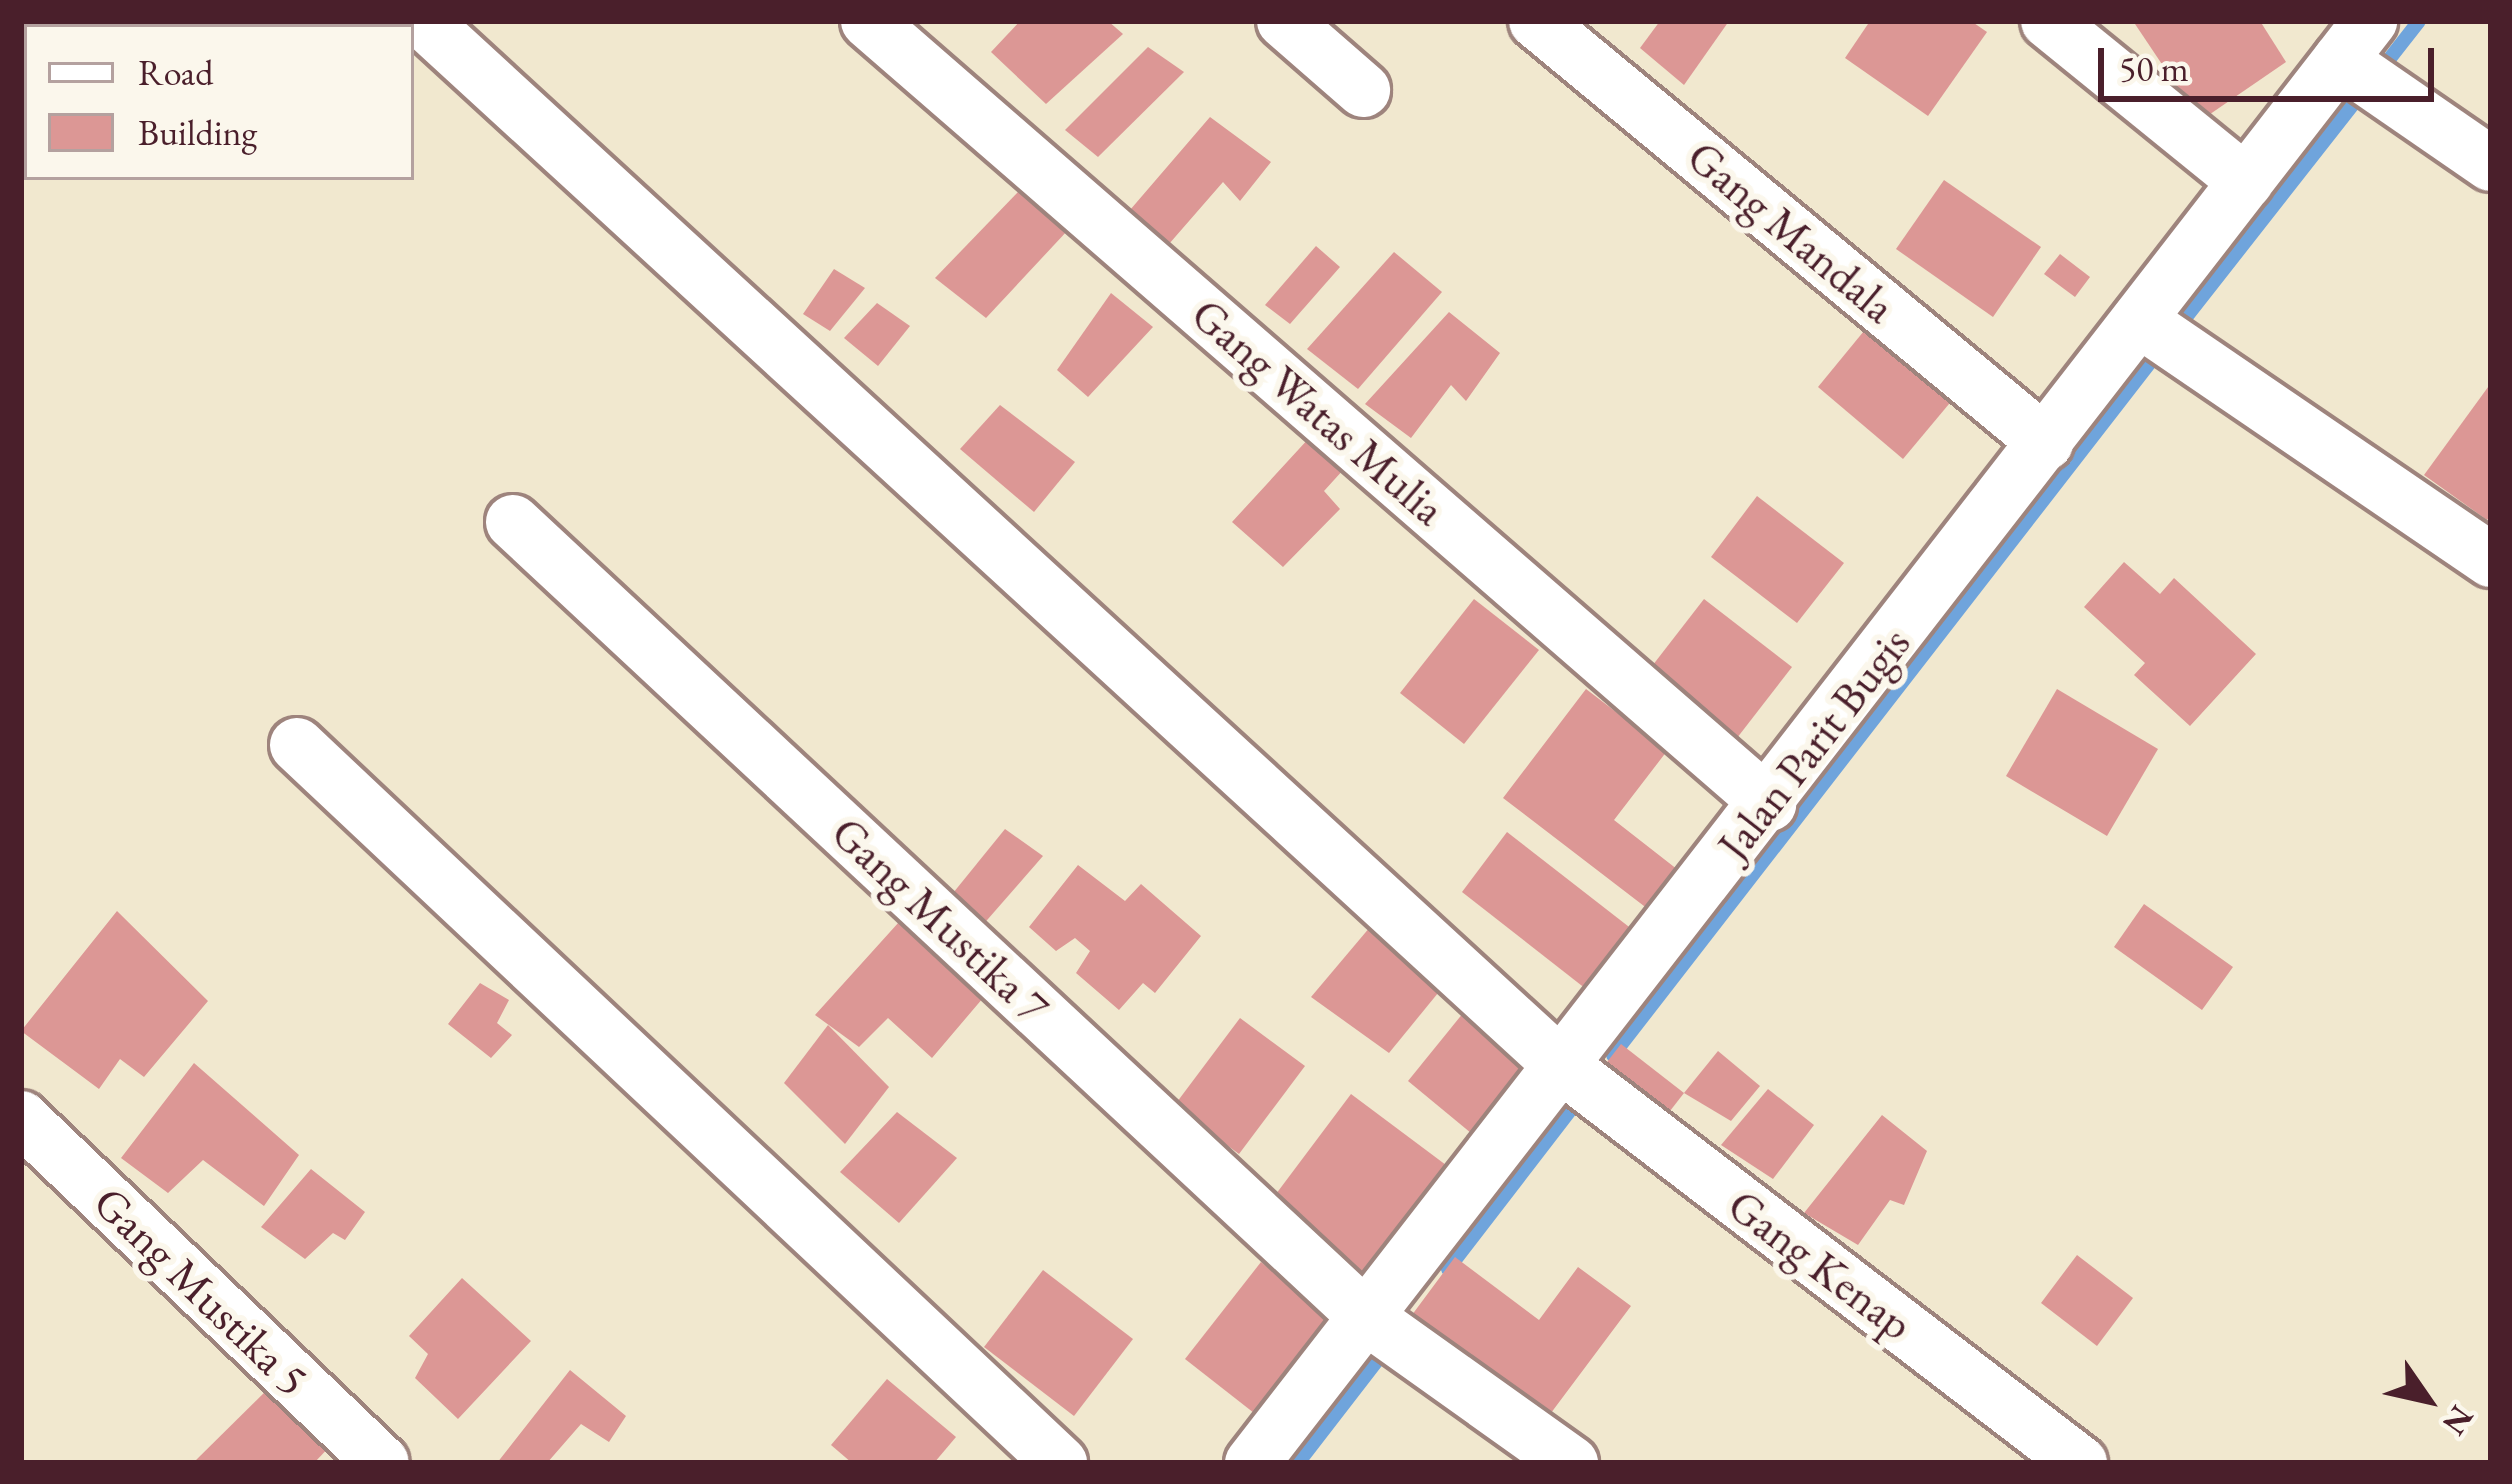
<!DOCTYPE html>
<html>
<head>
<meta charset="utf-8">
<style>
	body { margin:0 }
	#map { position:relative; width:2512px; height:1484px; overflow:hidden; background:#f1e8cf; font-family:"EB Garamond",serif }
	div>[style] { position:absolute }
	.stream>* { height:14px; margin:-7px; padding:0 7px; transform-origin:7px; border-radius:7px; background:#6fa4dc }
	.building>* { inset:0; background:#dc9795 }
	.roads { filter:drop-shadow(3px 0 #9e847d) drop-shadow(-3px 0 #9e847d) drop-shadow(0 3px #9e847d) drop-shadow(0 -3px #9e847d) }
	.minor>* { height:54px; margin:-27px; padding:0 27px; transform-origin:27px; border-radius:27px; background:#fff }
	span { translate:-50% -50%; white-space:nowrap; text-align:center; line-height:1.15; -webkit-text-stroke:12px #fbf7ec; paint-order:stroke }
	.street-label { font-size:45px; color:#4a1f2b }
	.frame { position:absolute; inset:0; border:24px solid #4a1f2b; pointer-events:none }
	.legend { position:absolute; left:24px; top:24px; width:390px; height:156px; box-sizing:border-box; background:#fbf7ec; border:3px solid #b4a19f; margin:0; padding:15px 21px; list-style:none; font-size:36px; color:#4a1f2b }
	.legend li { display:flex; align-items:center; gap:24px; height:60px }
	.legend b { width:60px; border:3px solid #b4a19f }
	.north { position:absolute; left:2368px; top:1340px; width:120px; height:120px; -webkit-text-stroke:9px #fbf7ec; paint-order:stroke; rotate:124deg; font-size:33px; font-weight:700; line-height:48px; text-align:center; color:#4a1f2b }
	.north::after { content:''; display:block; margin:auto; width:42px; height:54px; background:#4a1f2b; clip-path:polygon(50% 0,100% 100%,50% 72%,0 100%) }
	.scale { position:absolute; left:2098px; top:48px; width:336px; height:54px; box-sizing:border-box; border:6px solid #4a1f2b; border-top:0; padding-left:15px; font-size:36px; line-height:42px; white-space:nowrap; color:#4a1f2b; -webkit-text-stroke:9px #fbf7ec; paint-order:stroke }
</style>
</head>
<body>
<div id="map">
	<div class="stream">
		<div style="left:2380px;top:71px;width:63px;rotate:-52deg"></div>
		<div style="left:2176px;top:330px;width:308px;rotate:-51.9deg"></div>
		<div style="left:1613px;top:1055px;width:896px;rotate:-52.21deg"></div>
		<div style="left:1448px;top:1269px;width:218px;rotate:-52.4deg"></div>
		<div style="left:1298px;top:1463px;width:145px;rotate:-52.3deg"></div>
	</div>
	<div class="building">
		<div style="clip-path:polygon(1020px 21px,1108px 21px,1123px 34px,1046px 104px,991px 52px)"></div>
		<div style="clip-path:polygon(1660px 21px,1729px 21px,1684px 85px,1640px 48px)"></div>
		<div style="clip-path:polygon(1870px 21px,1971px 21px,1987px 32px,1928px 116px,1845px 58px)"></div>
		<div style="clip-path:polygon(2133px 21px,2260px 21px,2286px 62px,2200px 121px)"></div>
		<div style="clip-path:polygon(1148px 47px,1184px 72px,1098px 157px,1065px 130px)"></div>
		<div style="clip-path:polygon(1210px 117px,1271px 162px,1240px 201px,1223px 182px,1169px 244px,1130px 210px)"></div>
		<div style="clip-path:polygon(1944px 180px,2041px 247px,1993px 317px,1896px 249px)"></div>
		<div style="clip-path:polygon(1019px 191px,1068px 230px,986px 318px,935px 278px)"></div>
		<div style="clip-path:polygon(1316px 246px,1340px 267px,1290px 324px,1265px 305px)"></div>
		<div style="clip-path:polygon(1394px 252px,1442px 292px,1358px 389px,1307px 349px)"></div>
		<div style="clip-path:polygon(2060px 254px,2090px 277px,2075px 297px,2044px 274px)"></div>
		<div style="clip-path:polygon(834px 269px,865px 288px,830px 331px,803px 314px)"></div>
		<div style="clip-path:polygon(1111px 293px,1153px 327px,1088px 397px,1057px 370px)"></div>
		<div style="clip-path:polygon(877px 303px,910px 326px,878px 366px,844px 338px)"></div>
		<div style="clip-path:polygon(1449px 312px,1500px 353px,1466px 401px,1451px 385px,1411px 438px,1365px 404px)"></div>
		<div style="clip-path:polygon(1873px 320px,1959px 392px,1903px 459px,1818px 387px)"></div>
		<div style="clip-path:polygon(2491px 383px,2491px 514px,2487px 520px,2424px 475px)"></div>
		<div style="clip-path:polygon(1000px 405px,1075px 462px,1034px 512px,960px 449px)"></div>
		<div style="clip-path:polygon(1310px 437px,1344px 469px,1324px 491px,1340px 509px,1283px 567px,1232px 522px)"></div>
		<div style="clip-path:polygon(1757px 496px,1844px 563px,1797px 623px,1711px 557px)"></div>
		<div style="clip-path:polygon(2124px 562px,2160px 594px,2174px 578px,2256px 654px,2190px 726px,2134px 675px,2145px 663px,2084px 607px)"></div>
		<div style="clip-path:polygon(1474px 599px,1539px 650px,1464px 744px,1400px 693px)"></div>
		<div style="clip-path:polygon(1704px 599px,1792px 667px,1737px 738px,1649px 670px)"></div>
		<div style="clip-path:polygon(1586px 689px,1667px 751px,1614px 820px,1687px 877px,1657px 916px,1503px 798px)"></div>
		<div style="clip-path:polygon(2057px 689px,2158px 749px,2107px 836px,2006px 776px)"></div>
		<div style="clip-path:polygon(1005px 829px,1043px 856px,981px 927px,949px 898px)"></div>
		<div style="clip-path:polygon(1507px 832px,1633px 930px,1586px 989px,1462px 892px)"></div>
		<div style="clip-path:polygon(1078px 865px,1125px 901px,1141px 884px,1201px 936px,1155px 993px,1143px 983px,1119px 1010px,1076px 973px,1090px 951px,1075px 938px,1056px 951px,1029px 927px)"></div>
		<div style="clip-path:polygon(2144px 904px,2233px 967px,2202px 1010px,2114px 947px)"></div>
		<div style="clip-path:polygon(117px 911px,208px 1001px,144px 1077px,120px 1059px,99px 1089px,21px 1031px)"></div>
		<div style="clip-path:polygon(1376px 920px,1447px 982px,1389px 1053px,1311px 997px)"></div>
		<div style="clip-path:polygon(899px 922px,983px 998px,932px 1058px,888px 1018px,859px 1047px,815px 1015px)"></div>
		<div style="clip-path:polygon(480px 983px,509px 1000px,497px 1023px,512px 1035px,491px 1058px,448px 1024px)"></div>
		<div style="clip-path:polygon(1468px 1007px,1538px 1064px,1477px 1138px,1408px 1081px)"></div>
		<div style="clip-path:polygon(1240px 1018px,1305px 1066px,1239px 1154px,1174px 1106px)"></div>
		<div style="clip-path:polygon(828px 1025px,889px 1087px,845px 1144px,784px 1083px)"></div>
		<div style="clip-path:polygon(1621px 1044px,1684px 1093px,1663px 1120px,1600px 1071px)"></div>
		<div style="clip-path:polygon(1718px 1051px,1760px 1086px,1731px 1121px,1684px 1093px)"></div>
		<div style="clip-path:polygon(194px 1063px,299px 1155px,264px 1206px,203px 1160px,168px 1193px,121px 1158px)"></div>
		<div style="clip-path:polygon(1768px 1089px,1814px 1125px,1773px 1179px,1721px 1145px)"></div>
		<div style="clip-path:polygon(1351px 1094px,1454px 1171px,1371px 1283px,1267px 1206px)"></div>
		<div style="clip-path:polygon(897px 1112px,957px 1158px,899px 1223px,840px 1172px)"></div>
		<div style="clip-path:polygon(1882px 1115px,1927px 1151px,1904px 1205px,1890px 1200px,1858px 1245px,1804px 1213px)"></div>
		<div style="clip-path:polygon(311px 1169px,365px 1212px,345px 1240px,333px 1233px,305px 1259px,261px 1227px)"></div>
		<div style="clip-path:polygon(2077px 1255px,2133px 1298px,2097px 1346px,2041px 1303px)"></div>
		<div style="clip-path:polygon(1455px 1257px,1539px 1320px,1578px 1267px,1631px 1306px,1542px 1425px,1406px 1323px)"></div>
		<div style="clip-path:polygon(1261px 1262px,1330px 1317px,1254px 1413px,1185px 1359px)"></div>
		<div style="clip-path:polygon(1043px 1270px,1133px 1339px,1074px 1416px,984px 1347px)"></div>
		<div style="clip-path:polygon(462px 1278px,531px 1341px,458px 1419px,415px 1378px,428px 1354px,409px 1336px)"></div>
		<div style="clip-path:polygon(570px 1370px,626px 1416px,609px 1442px,581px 1424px,547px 1463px,497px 1463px)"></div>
		<div style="clip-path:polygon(887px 1379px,956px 1437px,934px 1463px,852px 1463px,831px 1445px)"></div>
		<div style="clip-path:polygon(274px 1383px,334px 1442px,314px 1463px,193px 1463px)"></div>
	</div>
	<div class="roads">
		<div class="minor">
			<div style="left:423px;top:21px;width:1546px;rotate:42.54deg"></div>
			<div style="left:1562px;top:1066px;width:653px;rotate:37.47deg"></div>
			<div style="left:868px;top:21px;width:1194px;rotate:40.99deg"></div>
			<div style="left:1284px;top:21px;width:105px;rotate:41.1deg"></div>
			<div style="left:1536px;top:21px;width:662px;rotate:39.61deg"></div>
			<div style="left:2048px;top:21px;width:255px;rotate:39.1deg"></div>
			<div style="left:2340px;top:60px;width:183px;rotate:34.6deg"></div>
			<div style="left:2139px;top:320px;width:426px;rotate:34.3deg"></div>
			<div style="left:513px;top:522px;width:1166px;rotate:42.98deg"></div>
			<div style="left:1366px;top:1317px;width:252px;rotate:35.5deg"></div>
			<div style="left:297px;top:745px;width:1048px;rotate:43.26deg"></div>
			<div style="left:21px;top:1118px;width:499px;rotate:43.7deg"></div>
			<div style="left:1252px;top:1463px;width:1825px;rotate:-52.21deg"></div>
		</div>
	</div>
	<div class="street-label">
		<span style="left:1791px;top:232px;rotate:40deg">Gang Mandala</span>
		<span style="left:1318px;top:412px;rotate:41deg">Gang Watas Mulia</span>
		<span style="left:1814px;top:744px;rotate:-52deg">Jalan Parit Bugis</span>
		<span style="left:940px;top:920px;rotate:43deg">Gang Mustika 7</span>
		<span style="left:1820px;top:1265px;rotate:37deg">Gang Kenap</span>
		<span style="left:201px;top:1291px;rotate:44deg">Gang Mustika 5</span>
	</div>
	<div class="frame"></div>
	<ul class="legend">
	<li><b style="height:15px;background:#fff"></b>Road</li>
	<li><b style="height:33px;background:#dc9795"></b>Building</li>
	</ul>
	<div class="north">N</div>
	<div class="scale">50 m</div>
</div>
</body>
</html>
